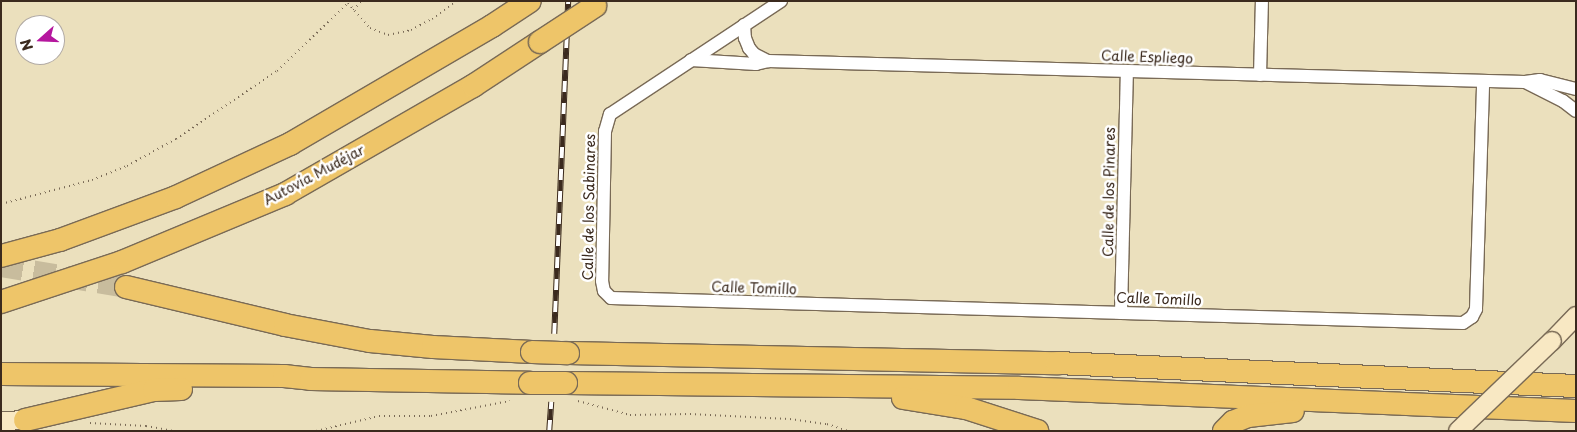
<!DOCTYPE html>
<html>
<head>
<meta charset="utf-8">
<style>
	body { margin:0 }
	#map { position:relative; width:1577px; height:432px; overflow:hidden; background:#ebe0bd; font-family:"Playpen Sans",sans-serif }
	div>[style] { position:absolute }
	.highway-tunnel>* { height:22px; margin-top:-11px; transform-origin:0; background:repeating-linear-gradient(90deg,#c8bc9d 0 22px,transparent 0 33px) }
	.path>* { height:2px; margin-top:-1px; transform-origin:0; background:repeating-linear-gradient(90deg,#796a56 0 1px,transparent 0 5px) }
	.roads { filter:drop-shadow(1px 0 #796a56) drop-shadow(-1px 0 #796a56) drop-shadow(0 1px #796a56) drop-shadow(0 -1px #796a56) }
	.street>* { height:12px; margin:-6px; padding:0 6px; transform-origin:6px; border-radius:6px; background:#fff }
	.secondary>* { height:18px; margin:-9px; padding:0 9px; transform-origin:9px; border-radius:9px; background:#f8e8c3 }
	.highway>* { height:22px; margin:-11px; padding:0 11px; transform-origin:11px; border-radius:11px; background:#eec569 }
	.rail>* { height:5.5px; margin-top:-2.75px; transform-origin:0; background:repeating-linear-gradient(90deg,#fff 0 11px,#3b2a1e 0 22px); box-sizing:border-box; border-block:1px solid #3b2a1e }
	.bridges { filter:drop-shadow(1px 0 #796a56) drop-shadow(-1px 0 #796a56) drop-shadow(0 1px #796a56) drop-shadow(0 -1px #796a56) }
	.secondary-bridge>* { height:18px; margin:-9px; padding:0 9px; transform-origin:9px; border-radius:9px; background:#f8e8c3 }
	.highway-bridge>* { height:22px; margin:-11px; padding:0 11px; transform-origin:11px; border-radius:11px; background:#eec569 }
	span { translate:-50% -50%; white-space:nowrap; text-align:center; line-height:1.15; -webkit-text-stroke:5px #fff; paint-order:stroke }
	.street-label { font-size:14px; color:#3b2a1e }
	.frame { position:absolute; inset:0; border:2px solid #3b2a1e; pointer-events:none }
	.north { position:absolute; left:15px; top:15px; width:50px; height:50px; box-sizing:border-box; background:#fff; border:1px solid #b1aaa5; border-radius:50%; rotate:250deg; font-size:14px; font-weight:700; line-height:20px; text-align:center; color:#3b2a1e }
	.north::after { content:''; display:block; margin:auto; width:18px; height:22px; background:#b5179e; clip-path:polygon(50% 0,100% 100%,50% 72%,0 100%) }
</style>
</head>
<body>
<div id="map">
	<div class="highway-tunnel">
		<div style="left:1px;top:266px;width:127px;rotate:9.5deg"></div>
	</div>
	<div class="path">
		<div style="left:353px;top:10px;width:13px;rotate:-45deg"></div>
		<div style="left:1px;top:204px;width:94px;rotate:-14.8deg"></div>
		<div style="left:92px;top:180px;width:38px;rotate:-22deg"></div>
		<div style="left:127px;top:166px;width:56px;rotate:-28.9deg"></div>
		<div style="left:176px;top:139px;width:122px;rotate:-34deg"></div>
		<div style="left:277px;top:71px;width:98px;rotate:-43.8deg"></div>
		<div style="left:348px;top:3px;width:33px;rotate:49deg"></div>
		<div style="left:370px;top:28px;width:19px;rotate:21deg"></div>
		<div style="left:388px;top:35px;width:24px;rotate:-12deg"></div>
		<div style="left:411px;top:30px;width:24px;rotate:-28deg"></div>
		<div style="left:432px;top:19px;width:30px;rotate:-37deg"></div>
		<div style="left:578px;top:401px;width:54px;rotate:15.1deg"></div>
		<div style="left:630px;top:415px;width:60px;rotate:-1deg"></div>
		<div style="left:690px;top:414px;width:100px;rotate:2.9deg"></div>
		<div style="left:790px;top:419px;width:37px;rotate:8deg"></div>
		<div style="left:827px;top:424px;width:23px;rotate:18deg"></div>
		<div style="left:90px;top:423px;width:56px;rotate:3.1deg"></div>
		<div style="left:146px;top:426px;width:28px;rotate:10deg"></div>
		<div style="left:316px;top:431px;width:65px;rotate:-13.4deg"></div>
		<div style="left:379px;top:416px;width:52px"></div>
		<div style="left:431px;top:416px;width:80px;rotate:-10.8deg"></div>
	</div>
	<div class="roads">
		<div class="street">
			<div style="left:781px;top:1px;width:205px;rotate:146.5deg"></div>
			<div style="left:610px;top:114px;width:18px;rotate:106deg"></div>
			<div style="left:605px;top:131px;width:150px;rotate:91.1deg"></div>
			<div style="left:602px;top:281px;width:10px;rotate:79deg"></div>
			<div style="left:604px;top:291px;width:10px;rotate:45deg"></div>
			<div style="left:611px;top:298px;width:852px;rotate:1.68deg"></div>
			<div style="left:1463px;top:323px;width:11px;rotate:-34deg"></div>
			<div style="left:1472px;top:317px;width:9px;rotate:-63deg"></div>
			<div style="left:1476px;top:309px;width:228px;rotate:-88.2deg"></div>
			<div style="left:744px;top:25px;width:13px;rotate:86deg"></div>
			<div style="left:745px;top:38px;width:11px;rotate:68deg"></div>
			<div style="left:749px;top:48px;width:8px;rotate:50deg"></div>
			<div style="left:754px;top:54px;width:16px;rotate:27deg"></div>
			<div style="left:691px;top:60px;width:65px;rotate:3.5deg"></div>
			<div style="left:756px;top:64px;width:12px;rotate:-14deg"></div>
			<div style="left:768px;top:61px;width:757px;rotate:1.59deg"></div>
			<div style="left:1525px;top:82px;width:15px;rotate:-8deg"></div>
			<div style="left:1540px;top:80px;width:37px;rotate:14deg"></div>
			<div style="left:1260px;top:75px;width:74px;rotate:-88.5deg"></div>
			<div style="left:1525px;top:82px;width:42px;rotate:26.6deg"></div>
			<div style="left:1563px;top:101px;width:16px;rotate:38deg"></div>
			<div style="left:1121px;top:313px;width:242px;rotate:-88.6deg"></div>
		</div>
		<div class="secondary">
			<div style="left:1552px;top:341px;width:35px;rotate:-46deg"></div>
			<div style="left:1px;top:421px;width:24px;rotate:-2deg"></div>
		</div>
		<div class="highway">
			<div style="left:1px;top:256px;width:61px;rotate:-15.2deg"></div>
			<div style="left:60px;top:240px;width:124px;rotate:-20.3deg"></div>
			<div style="left:176px;top:197px;width:126px;rotate:-24.9deg"></div>
			<div style="left:290px;top:144px;width:234px;rotate:-30.3deg"></div>
			<div style="left:492px;top:26px;width:45px;rotate:-33.3deg"></div>
			<div style="left:126px;top:287px;width:163px;rotate:13.4deg"></div>
			<div style="left:285px;top:325px;width:86px;rotate:10.7deg"></div>
			<div style="left:370px;top:341px;width:63px;rotate:5.4deg"></div>
			<div style="left:433px;top:347px;width:99px;rotate:2.9deg"></div>
			<div style="left:1px;top:302px;width:127px;rotate:-18.3deg"></div>
			<div style="left:122px;top:262px;width:177px;rotate:-22.6deg"></div>
			<div style="left:285px;top:194px;width:217px;rotate:-29.9deg"></div>
			<div style="left:473px;top:86px;width:80px;rotate:-33.3deg"></div>
			<div style="left:568px;top:353px;width:489px;rotate:1.2deg"></div>
			<div style="left:1057px;top:363px;width:520px;rotate:2.54deg"></div>
			<div style="left:1px;top:374px;width:283px;rotate:0.4deg"></div>
			<div style="left:284px;top:376px;width:27px;rotate:6deg"></div>
			<div style="left:311px;top:379px;width:219px;rotate:1deg"></div>
			<div style="left:566px;top:383px;width:453px;rotate:0.6deg"></div>
			<div style="left:1019px;top:388px;width:557px;rotate:2.36deg"></div>
			<div style="left:903px;top:398px;width:64px;rotate:9deg"></div>
			<div style="left:966px;top:408px;width:75px;rotate:17.9deg"></div>
			<div style="left:25px;top:420px;width:132px;rotate:-13.1deg"></div>
			<div style="left:154px;top:390px;width:27px;rotate:-2deg"></div>
			<div style="left:1224px;top:431px;width:13px;rotate:-45deg"></div>
			<div style="left:1233px;top:422px;width:16px;rotate:-22deg"></div>
			<div style="left:1248px;top:416px;width:45px;rotate:-6.3deg"></div>
		</div>
	</div>
	<div class="rail">
		<div style="left:554px;top:334px;width:333px;rotate:-87.6deg"></div>
		<div style="left:549px;top:431px;width:29px;rotate:-86deg"></div>
	</div>
	<div class="bridges">
		<div class="secondary-bridge">
			<div style="left:1458px;top:431px;width:130px;rotate:-43.8deg"></div>
		</div>
		<div class="highway-bridge">
			<div style="left:540px;top:42px;width:66px;rotate:-33.2deg"></div>
			<div style="left:532px;top:352px;width:36px;rotate:2deg"></div>
			<div style="left:530px;top:383px;width:36px"></div>
		</div>
	</div>
	<div class="street-label">
		<span style="left:1147px;top:57px;rotate:2deg">Calle Espliego</span>
		<span style="left:314px;top:175px;rotate:-28deg">Autovía Mudéjar</span>
		<span style="left:1109px;top:192px;rotate:-89deg">Calle de los Pinares</span>
		<span style="left:589px;top:207px;rotate:-89deg">Calle de los Sabinares</span>
		<span style="left:754px;top:288px;rotate:2deg">Calle Tomillo</span>
		<span style="left:1159px;top:299px;rotate:2deg">Calle Tomillo</span>
	</div>
	<div class="frame"></div>
	<div class="north">N</div>
</div>
</body>
</html>
